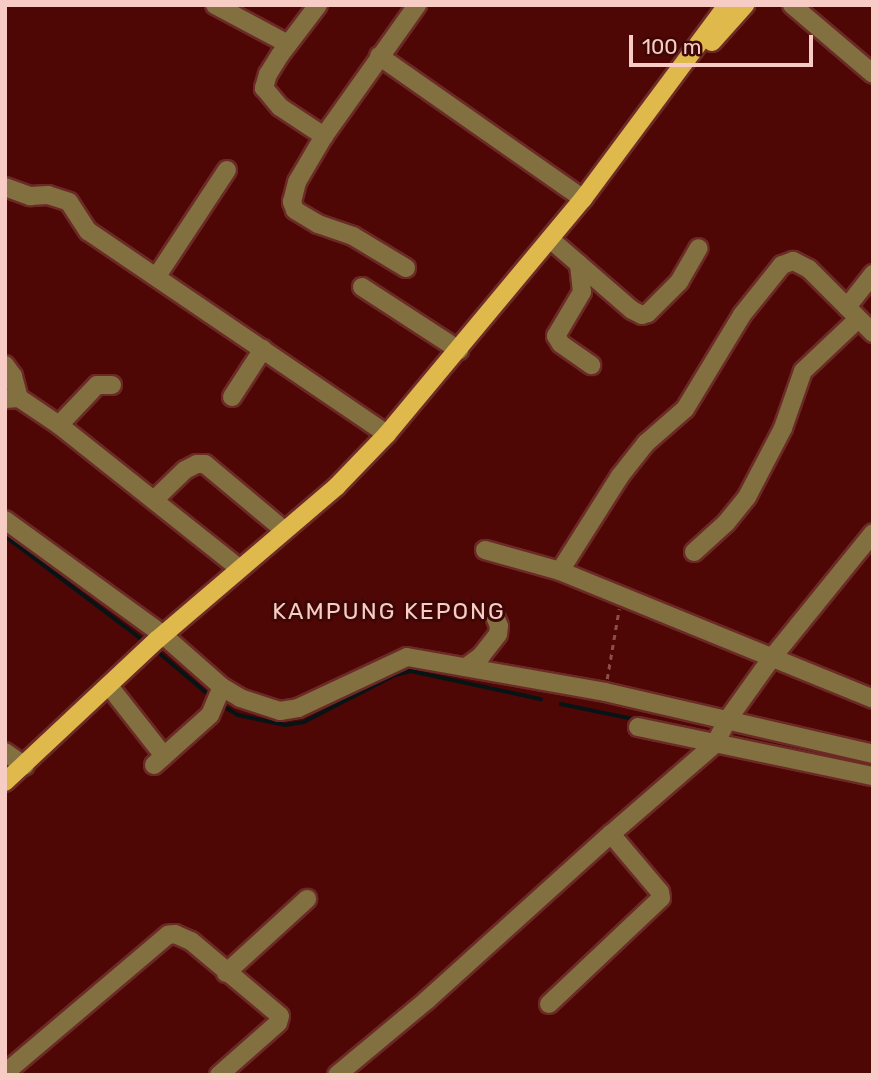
<!DOCTYPE html>
<html>
<head>
<meta charset="utf-8">
<style>
	body { margin:0 }
	#map { position:relative; width:878px; height:1080px; overflow:hidden; background:#4e0704; font-family:Rubik,sans-serif }
	div>[style] { position:absolute }
	.stream>* { height:3.5px; margin:-1.75px; padding:0 1.75px; transform-origin:1.75px; border-radius:1.75px; background:#071416 }
	.path>* { height:2.5px; margin-top:-1.25px; transform-origin:0; background:repeating-linear-gradient(90deg,#8b4f4a 0 5px,transparent 0 10px) }
	.roads { filter:drop-shadow(2px 0 #6c2a27) drop-shadow(-2px 0 #6c2a27) drop-shadow(0 2px #6c2a27) drop-shadow(0 -2px #6c2a27) }
	.minor>* { height:18px; margin:-9px; padding:0 9px; transform-origin:9px; border-radius:9px; background:#827040 }
	.major>* { height:18px; margin:-9px; padding:0 9px; transform-origin:9px; border-radius:9px; background:#dfb94c }
	span { translate:-50% -50%; white-space:nowrap; text-align:center; line-height:1.15; -webkit-text-stroke:6px #3c0704; paint-order:stroke }
	.neighbourhood-label { font-size:23px; color:#f7ccc4; letter-spacing:2px }
	.frame { position:absolute; inset:0; border:7px solid #f7ccc4; pointer-events:none }
	.scale { position:absolute; left:629px; top:35px; width:184px; height:32px; box-sizing:border-box; border:4px solid #f7ccc4; border-top:0; padding-left:9px; font-size:21px; line-height:24px; white-space:nowrap; color:#f7ccc4; -webkit-text-stroke:5px #3c0704; paint-order:stroke }
</style>
</head>
<body>
<div id="map">
	<div class="stream">
		<div style="left:5px;top:536px;width:178px;rotate:37deg"></div>
		<div style="left:156px;top:650px;width:68px;rotate:40.2deg"></div>
		<div style="left:220px;top:704px;width:21px;rotate:31deg"></div>
		<div style="left:238px;top:715px;width:48px;rotate:12deg"></div>
		<div style="left:285px;top:725px;width:19px;rotate:-9deg"></div>
		<div style="left:304px;top:722px;width:102px;rotate:-27.3deg"></div>
		<div style="left:395px;top:675px;width:16px;rotate:-14deg"></div>
		<div style="left:411px;top:671px;width:133px;rotate:12.2deg"></div>
		<div style="left:561px;top:704px;width:79px;rotate:11.7deg"></div>
	</div>
	<div class="path">
		<div style="left:607px;top:679px;width:71px;rotate:-80.3deg"></div>
	</div>
	<div class="roads">
		<div class="minor">
			<div style="left:215px;top:5px;width:83px;rotate:28.1deg"></div>
			<div style="left:318px;top:5px;width:63px;rotate:127.2deg"></div>
			<div style="left:280px;top:55px;width:22px;rotate:122deg"></div>
			<div style="left:268px;top:74px;width:15px;rotate:106deg"></div>
			<div style="left:264px;top:88px;width:25px;rotate:50deg"></div>
			<div style="left:280px;top:107px;width:53px;rotate:33.4deg"></div>
			<div style="left:792px;top:5px;width:106px;rotate:40.4deg"></div>
			<div style="left:379px;top:56px;width:249px;rotate:35deg"></div>
			<div style="left:5px;top:187px;width:27px;rotate:20deg"></div>
			<div style="left:30px;top:196px;width:18px;rotate:-3deg"></div>
			<div style="left:48px;top:195px;width:22px;rotate:18deg"></div>
			<div style="left:69px;top:202px;width:35px;rotate:57deg"></div>
			<div style="left:88px;top:231px;width:361px;rotate:34.2deg"></div>
			<div style="left:550px;top:239px;width:108px;rotate:40.9deg"></div>
			<div style="left:632px;top:310px;width:11px;rotate:27deg"></div>
			<div style="left:642px;top:315px;width:6px;rotate:-18deg"></div>
			<div style="left:648px;top:313px;width:44px;rotate:-45deg"></div>
			<div style="left:679px;top:282px;width:39px;rotate:-60deg"></div>
			<div style="left:579px;top:264px;width:28px;rotate:84deg"></div>
			<div style="left:582px;top:292px;width:51px;rotate:120.6deg"></div>
			<div style="left:556px;top:336px;width:9px;rotate:58deg"></div>
			<div style="left:561px;top:344px;width:37px;rotate:35deg"></div>
			<div style="left:406px;top:268px;width:62px;rotate:-148.9deg"></div>
			<div style="left:353px;top:236px;width:37px;rotate:-161deg"></div>
			<div style="left:318px;top:224px;width:27px;rotate:-149deg"></div>
			<div style="left:295px;top:210px;width:9px;rotate:-111deg"></div>
			<div style="left:292px;top:202px;width:21px;rotate:-76deg"></div>
			<div style="left:297px;top:182px;width:53px;rotate:-59.6deg"></div>
			<div style="left:324px;top:136px;width:161px;rotate:-54.6deg"></div>
			<div style="left:873px;top:274px;width:42px;rotate:128.2deg"></div>
			<div style="left:847px;top:307px;width:37px;rotate:45deg"></div>
			<div style="left:157px;top:276px;width:127px;rotate:-56.6deg"></div>
			<div style="left:362px;top:287px;width:116px;rotate:33deg"></div>
			<div style="left:847px;top:307px;width:54px;rotate:-135deg"></div>
			<div style="left:809px;top:269px;width:18px;rotate:-153deg"></div>
			<div style="left:793px;top:261px;width:12px;rotate:160deg"></div>
			<div style="left:782px;top:265px;width:64px;rotate:128.7deg"></div>
			<div style="left:742px;top:315px;width:110px;rotate:121.2deg"></div>
			<div style="left:685px;top:409px;width:52px;rotate:138.9deg"></div>
			<div style="left:646px;top:443px;width:42px;rotate:128.2deg"></div>
			<div style="left:620px;top:476px;width:112px;rotate:122.3deg"></div>
			<div style="left:560px;top:571px;width:338px;rotate:22.2deg"></div>
			<div style="left:5px;top:365px;width:14px;rotate:54deg"></div>
			<div style="left:13px;top:376px;width:23px;rotate:75deg"></div>
			<div style="left:232px;top:397px;width:57px;rotate:-57.1deg"></div>
			<div style="left:5px;top:399px;width:14px;rotate:-4deg"></div>
			<div style="left:19px;top:398px;width:48px;rotate:34deg"></div>
			<div style="left:59px;top:425px;width:231px;rotate:38.5deg"></div>
			<div style="left:59px;top:425px;width:55px;rotate:-46.5deg"></div>
			<div style="left:97px;top:385px;width:15px"></div>
			<div style="left:154px;top:500px;width:43px;rotate:-44.1deg"></div>
			<div style="left:185px;top:470px;width:13px;rotate:-27deg"></div>
			<div style="left:197px;top:464px;width:8px"></div>
			<div style="left:205px;top:464px;width:103px;rotate:39.9deg"></div>
			<div style="left:5px;top:520px;width:195px;rotate:36deg"></div>
			<div style="left:163px;top:635px;width:79px;rotate:41.4deg"></div>
			<div style="left:222px;top:687px;width:21px;rotate:31deg"></div>
			<div style="left:240px;top:698px;width:42px;rotate:18deg"></div>
			<div style="left:280px;top:711px;width:18px;rotate:-9deg"></div>
			<div style="left:298px;top:708px;width:120px;rotate:-25.1deg"></div>
			<div style="left:407px;top:657px;width:201px;rotate:10deg"></div>
			<div style="left:605px;top:692px;width:275px;rotate:13deg"></div>
			<div style="left:485px;top:550px;width:78px;rotate:15.6deg"></div>
			<div style="left:694px;top:552px;width:43px;rotate:-42.2deg"></div>
			<div style="left:726px;top:523px;width:33px;rotate:-51deg"></div>
			<div style="left:747px;top:497px;width:78px;rotate:-62.4deg"></div>
			<div style="left:783px;top:428px;width:60px;rotate:-70.7deg"></div>
			<div style="left:803px;top:371px;width:74px;rotate:-43.4deg"></div>
			<div style="left:466px;top:667px;width:19px;rotate:-36deg"></div>
			<div style="left:481px;top:656px;width:28px;rotate:-52deg"></div>
			<div style="left:498px;top:634px;width:8px;rotate:-83deg"></div>
			<div style="left:499px;top:626px;width:13px;rotate:-113deg"></div>
			<div style="left:109px;top:686px;width:89px;rotate:51.8deg"></div>
			<div style="left:638px;top:727px;width:240px;rotate:11.8deg"></div>
			<div style="left:5px;top:752px;width:24px;rotate:35deg"></div>
			<div style="left:154px;top:765px;width:75px;rotate:-41.8deg"></div>
			<div style="left:210px;top:715px;width:30px;rotate:-67deg"></div>
			<div style="left:226px;top:973px;width:110px;rotate:-42.4deg"></div>
			<div style="left:549px;top:1004px;width:154px;rotate:-43.4deg"></div>
			<div style="left:661px;top:898px;width:6px;rotate:-99deg"></div>
			<div style="left:660px;top:892px;width:76px;rotate:-130.2deg"></div>
			<div style="left:611px;top:834px;width:138px;rotate:-40.9deg"></div>
			<div style="left:715px;top:744px;width:28px;rotate:-63deg"></div>
			<div style="left:728px;top:719px;width:74px;rotate:-54.4deg"></div>
			<div style="left:771px;top:659px;width:162px;rotate:-51deg"></div>
			<div style="left:5px;top:1073px;width:214px;rotate:-40.3deg"></div>
			<div style="left:168px;top:935px;width:7px;rotate:-8deg"></div>
			<div style="left:175px;top:934px;width:17px;rotate:24deg"></div>
			<div style="left:191px;top:941px;width:116px;rotate:40.1deg"></div>
			<div style="left:280px;top:1016px;width:7px;rotate:106deg"></div>
			<div style="left:278px;top:1023px;width:79px;rotate:138.6deg"></div>
			<div style="left:337px;top:1075px;width:117px;rotate:-39.8deg"></div>
			<div style="left:427px;top:1000px;width:248px;rotate:-42.1deg"></div>
		</div>
		<div class="major">
			<div style="left:712px;top:42px;width:50px;rotate:-48.3deg"></div>
			<div style="left:5px;top:782px;width:209px;rotate:-43.1deg"></div>
			<div style="left:158px;top:639px;width:235px;rotate:-40.5deg"></div>
			<div style="left:337px;top:486px;width:72px;rotate:-46.1deg"></div>
			<div style="left:387px;top:434px;width:306px;rotate:-50.2deg"></div>
			<div style="left:583px;top:199px;width:242px;rotate:-53.4deg"></div>
		</div>
	</div>
	<div class="neighbourhood-label">
		<span style="left:389px;top:611px">KAMPUNG KEPONG</span>
	</div>
	<div class="frame"></div>
	<div class="scale">100 m</div>
</div>
</body>
</html>
